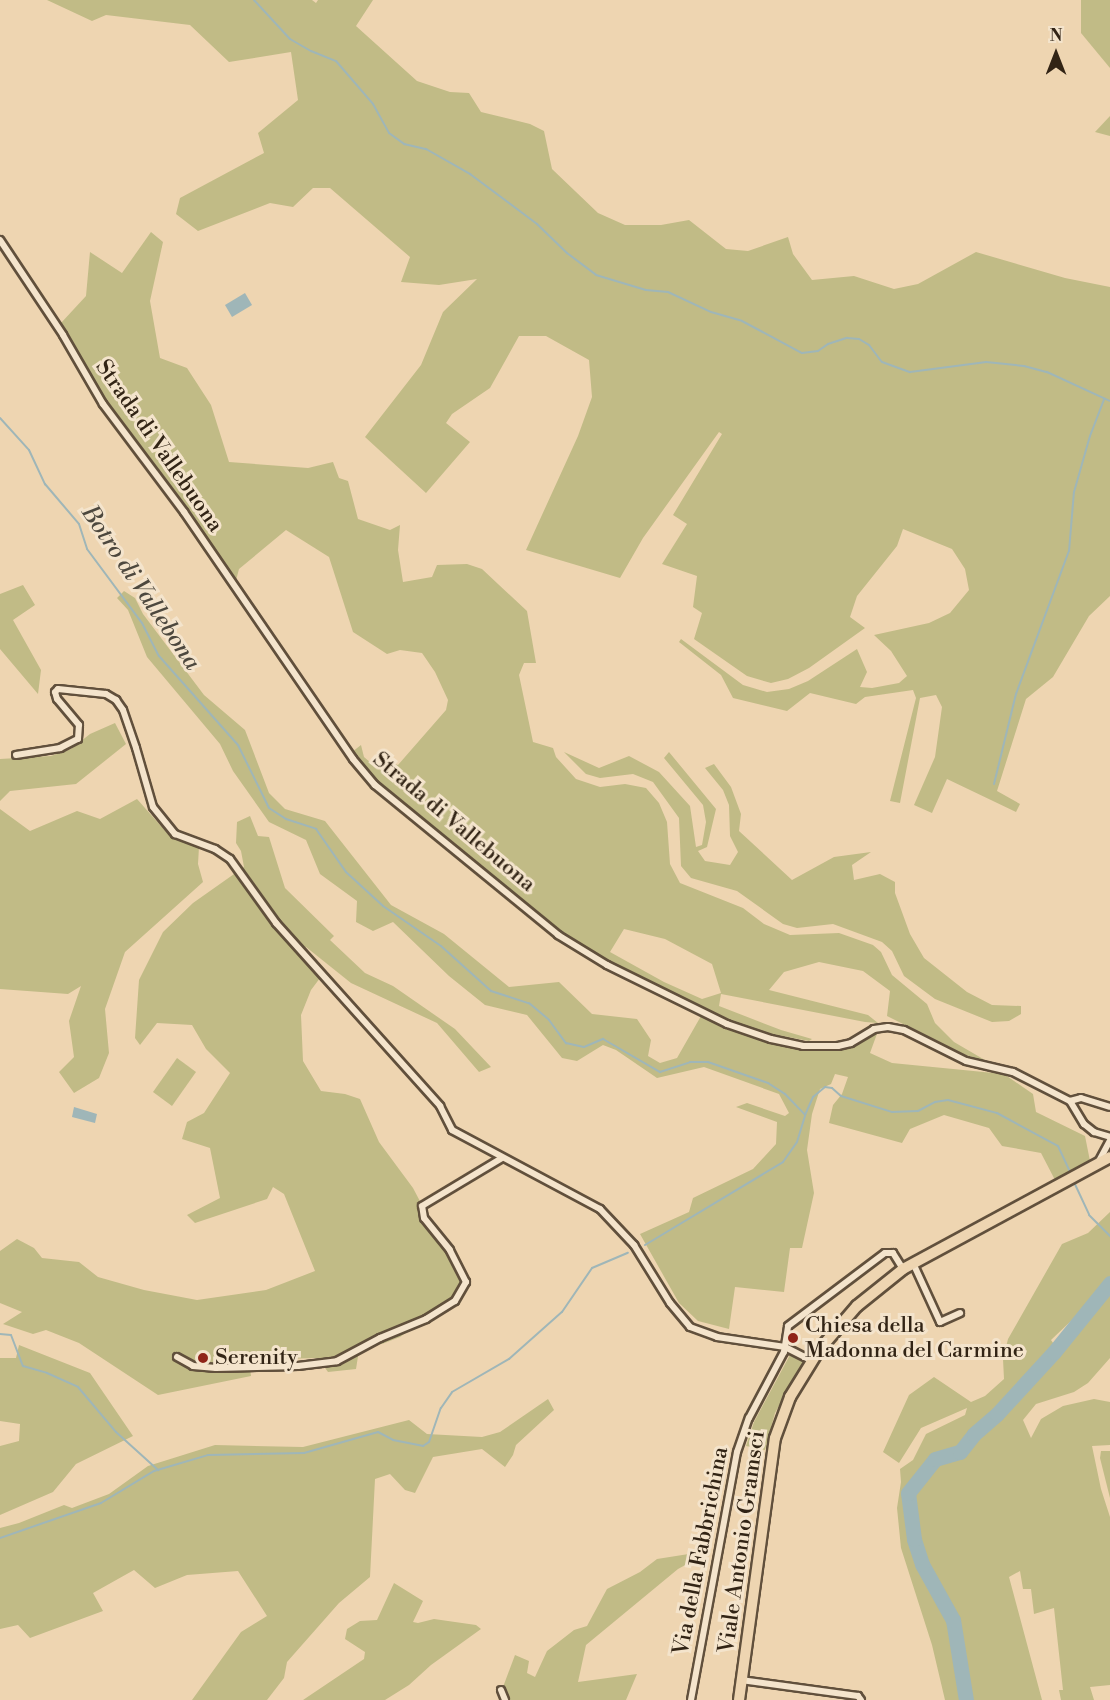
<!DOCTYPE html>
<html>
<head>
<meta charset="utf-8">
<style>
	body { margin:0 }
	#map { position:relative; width:1110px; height:1700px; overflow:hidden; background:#eed5b1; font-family:"Libre Bodoni",serif }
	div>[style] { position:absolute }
	.green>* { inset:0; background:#c1bb86 }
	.water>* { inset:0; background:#9fb6b8 }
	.stream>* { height:2px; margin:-1px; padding:0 1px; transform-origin:1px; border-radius:1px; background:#9fb6b8 }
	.river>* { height:15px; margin:-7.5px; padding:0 7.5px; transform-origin:7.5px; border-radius:7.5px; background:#9fb6b8 }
	.roads { filter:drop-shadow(2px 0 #61503c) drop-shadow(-2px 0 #61503c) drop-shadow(0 2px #61503c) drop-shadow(0 -2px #61503c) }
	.minor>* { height:6px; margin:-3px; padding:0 3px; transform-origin:3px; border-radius:3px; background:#f4e4cc }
	.primary>* { height:10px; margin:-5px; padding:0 5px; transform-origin:5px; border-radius:5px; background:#eed5b1 }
	.dots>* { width:16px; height:16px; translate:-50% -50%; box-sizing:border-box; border:3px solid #f4e4cc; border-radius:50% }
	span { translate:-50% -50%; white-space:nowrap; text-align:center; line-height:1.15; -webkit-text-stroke:6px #f4e4cc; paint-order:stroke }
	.street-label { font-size:22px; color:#322415 }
	.poi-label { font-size:22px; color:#322415 }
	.left { translate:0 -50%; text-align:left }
	.water-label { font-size:24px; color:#4d483e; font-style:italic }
	.north { position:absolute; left:1026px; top:24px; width:60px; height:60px; -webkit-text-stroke:4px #f4e4cc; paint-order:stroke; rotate:0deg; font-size:16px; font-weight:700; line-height:24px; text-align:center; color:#322415 }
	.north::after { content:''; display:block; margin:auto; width:21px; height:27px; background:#322415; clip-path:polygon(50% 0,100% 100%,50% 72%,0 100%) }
</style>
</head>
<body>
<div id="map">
	<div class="green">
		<div style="clip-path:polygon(47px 0,312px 0,316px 3px,318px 0,373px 0,356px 26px,417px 81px,450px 92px,469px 93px,481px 112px,530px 124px,544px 131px,552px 169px,598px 213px,625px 225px,661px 225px,689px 220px,726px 249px,748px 251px,788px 237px,793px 254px,812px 280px,854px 276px,894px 289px,918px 284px,976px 252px,1065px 278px,1110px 287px,1110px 596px,1089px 616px,1053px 677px,1026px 699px,997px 791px,1020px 804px,1016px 812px,947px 779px,932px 813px,914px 805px,935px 757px,942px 707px,936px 695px,920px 698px,900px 803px,890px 801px,916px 698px,913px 690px,865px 697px,856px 704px,810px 693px,787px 711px,733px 698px,721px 675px,679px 642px,681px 639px,743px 685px,767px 692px,789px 689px,808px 681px,857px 649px,867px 672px,860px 687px,872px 688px,899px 683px,907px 676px,891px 651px,874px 635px,929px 623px,950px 613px,969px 590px,965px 569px,952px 549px,903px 529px,897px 546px,857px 596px,850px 617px,865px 628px,809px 668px,788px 679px,771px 683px,747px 676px,694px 639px,702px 613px,693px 607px,697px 576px,662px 564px,687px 524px,673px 515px,722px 434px,719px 432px,643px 538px,620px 578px,526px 550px,578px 436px,592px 397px,589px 360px,546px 336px,519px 336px,490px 388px,452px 414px,446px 423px,470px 442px,426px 493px,365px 437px,421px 365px,443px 312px,477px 279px,439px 285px,401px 282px,410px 257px,330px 188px,313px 188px,293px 207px,270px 203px,198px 231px,176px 214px,180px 198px,264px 153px,258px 133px,298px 100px,291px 52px,229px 62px,190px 25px,106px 15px,92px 21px)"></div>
		<div style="clip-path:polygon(1081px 0,1110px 0,1110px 68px,1081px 33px)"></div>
		<div style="clip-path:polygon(1110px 116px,1110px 136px,1095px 132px)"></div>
		<div style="clip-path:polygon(evenodd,151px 232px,163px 242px,150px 301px,160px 358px,187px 368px,211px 405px,229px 462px,308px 468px,333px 462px,339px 478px,348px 481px,358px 519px,390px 530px,400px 525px,398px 550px,403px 582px,432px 577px,437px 565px,467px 564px,482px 569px,527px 611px,536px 663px,524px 663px,519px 675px,533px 742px,553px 748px,556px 757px,576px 779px,600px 787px,625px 784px,646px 788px,659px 803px,667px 822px,670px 864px,680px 883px,743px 908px,764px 924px,790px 935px,839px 933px,873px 945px,881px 952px,892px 975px,927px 1004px,935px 1023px,954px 1042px,990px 1063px,963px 1054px,887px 1016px,890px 991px,863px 971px,819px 962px,784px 972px,769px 990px,868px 1015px,878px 1023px,865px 1022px,721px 994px,719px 1006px,781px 1030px,812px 1039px,809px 1041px,767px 1033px,736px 1023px,665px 991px,599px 957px,553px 925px,423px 821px,369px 773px,352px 752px,361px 745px,364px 757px,371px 763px,380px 759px,398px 765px,446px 710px,448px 700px,435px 672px,422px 653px,400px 650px,387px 654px,353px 632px,329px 557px,286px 530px,239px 569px,234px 588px,96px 386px,61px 323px,86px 296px,90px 252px,122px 273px,151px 232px,624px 929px,665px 939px,712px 964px,721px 993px,702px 999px,664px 982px,610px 952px,624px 929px)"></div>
		<div style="clip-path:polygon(23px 585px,35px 605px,13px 620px,41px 670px,38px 694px,0 649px,0 594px)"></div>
		<div style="clip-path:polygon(124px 591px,135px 598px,143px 614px,204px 695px,245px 730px,269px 793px,285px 809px,325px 821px,391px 905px,444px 934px,509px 987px,559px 982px,592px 1014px,637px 1019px,651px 1040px,648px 1056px,660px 1063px,677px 1058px,701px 1016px,730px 1030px,804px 1048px,842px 1049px,860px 1042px,878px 1031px,870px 1053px,892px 1063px,1004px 1074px,1033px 1094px,1036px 1112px,1085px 1136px,1090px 1161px,1055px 1180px,1041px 1153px,1002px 1146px,989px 1128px,944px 1115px,910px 1129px,902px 1143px,829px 1123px,833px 1105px,842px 1094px,848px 1077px,835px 1074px,831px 1084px,820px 1089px,812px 1114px,807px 1150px,814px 1193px,802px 1248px,790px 1248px,784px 1292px,735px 1287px,729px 1329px,698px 1321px,679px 1303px,640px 1234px,689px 1212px,693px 1198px,753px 1169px,776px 1144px,777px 1122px,736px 1107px,747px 1103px,785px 1116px,789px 1113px,779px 1094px,704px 1067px,657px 1078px,616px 1050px,603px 1045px,577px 1061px,562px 1058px,527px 1015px,485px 1005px,449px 976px,393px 922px,373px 931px,356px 922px,357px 901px,320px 874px,306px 840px,269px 822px,233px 771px,220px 744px,147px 657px,128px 610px,117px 598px)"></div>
		<div style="clip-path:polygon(115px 723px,126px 744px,76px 784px,10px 791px,0 801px,0 759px,51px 756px,71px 749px,90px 734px)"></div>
		<div style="clip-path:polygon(564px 752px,599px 768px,629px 756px,659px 772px,690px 806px,696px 847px,702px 845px,706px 822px,703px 805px,664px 758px,669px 752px,716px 809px,707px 847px,698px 851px,705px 861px,730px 865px,738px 852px,730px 836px,729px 805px,723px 790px,705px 768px,714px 764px,731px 787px,741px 814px,739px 831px,792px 880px,834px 857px,871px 852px,852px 865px,854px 880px,880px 874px,895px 882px,895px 893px,910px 934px,924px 958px,967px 992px,992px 1005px,1021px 1006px,1021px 1014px,1009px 1021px,992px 1022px,935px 999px,904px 976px,892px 951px,882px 942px,833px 924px,797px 928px,783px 924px,737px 891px,691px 878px,681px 866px,679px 818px,653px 782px,633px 774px,600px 778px,586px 774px)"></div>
		<div style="clip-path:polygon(137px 799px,168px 834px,199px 847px,198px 864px,203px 882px,125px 952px,105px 1009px,109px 1053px,99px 1078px,74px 1093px,59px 1072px,74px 1057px,69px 1021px,81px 986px,68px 994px,0 989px,0 809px,30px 831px,77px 811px,100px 819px)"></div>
		<div style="clip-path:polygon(250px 816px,258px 836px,269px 837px,285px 888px,334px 936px,330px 940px,365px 973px,393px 986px,455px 1029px,491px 1067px,479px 1072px,437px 1023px,351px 983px,306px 947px,295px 952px,320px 978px,311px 990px,301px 1015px,303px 1061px,321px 1091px,345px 1094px,360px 1099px,379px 1142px,413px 1188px,462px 1281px,449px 1301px,400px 1337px,382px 1344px,360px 1344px,356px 1369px,328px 1372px,318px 1358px,249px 1360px,251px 1376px,158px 1395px,79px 1343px,46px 1330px,33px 1334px,3px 1324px,22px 1312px,0 1303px,0 1251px,17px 1239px,34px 1248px,42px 1258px,79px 1262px,98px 1277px,144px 1290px,197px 1300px,266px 1290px,315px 1271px,284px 1194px,273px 1187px,267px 1199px,195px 1223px,187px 1215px,220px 1198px,210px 1148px,182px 1139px,187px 1122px,204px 1113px,230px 1073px,206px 1049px,192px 1025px,157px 1023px,140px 1045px,135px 1038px,139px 980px,163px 932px,193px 903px,244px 867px,241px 851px,236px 843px,237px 822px)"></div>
		<div style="clip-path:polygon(177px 1058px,196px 1072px,172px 1106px,153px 1092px)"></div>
		<div style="clip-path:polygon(evenodd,1110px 1212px,1110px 1358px,1088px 1383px,1074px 1392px,1036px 1404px,1023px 1420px,1031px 1438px,1041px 1419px,1063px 1406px,1094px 1399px,1110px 1402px,1110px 1445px,1092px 1446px,1101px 1489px,1110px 1517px,1110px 1685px,1090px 1687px,1094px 1700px,1061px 1700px,1059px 1690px,1063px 1690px,1054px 1608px,1034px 1614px,1031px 1589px,1023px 1589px,1020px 1571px,1009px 1577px,1042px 1700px,945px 1700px,932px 1645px,901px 1548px,897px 1508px,901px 1482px,900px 1469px,913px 1460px,926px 1434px,965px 1415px,967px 1408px,921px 1428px,899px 1463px,883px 1452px,909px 1395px,934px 1377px,971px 1402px,985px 1396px,1004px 1379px,1003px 1359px,1008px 1339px,1062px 1244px,1088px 1233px,1110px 1212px,1097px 1296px,1100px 1300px,1058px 1350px,1051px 1340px,1097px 1296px)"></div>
		<div style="clip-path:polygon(19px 1345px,90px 1373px,133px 1436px,76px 1464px,53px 1492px,0 1515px,0 1446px,19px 1441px,20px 1424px,0 1421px,0 1358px,16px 1358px)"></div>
		<div style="clip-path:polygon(791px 1353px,804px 1360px,775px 1413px,765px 1450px,746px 1446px,754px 1422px)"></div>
		<div style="clip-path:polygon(548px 1399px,554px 1410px,516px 1445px,513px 1455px,505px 1467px,482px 1449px,433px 1457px,415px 1493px,405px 1490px,390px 1474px,375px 1479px,370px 1577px,339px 1603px,287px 1662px,284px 1678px,267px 1700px,192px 1700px,241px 1632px,267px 1616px,238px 1571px,187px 1575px,155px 1588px,134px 1570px,93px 1593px,103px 1611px,30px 1638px,18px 1625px,0 1629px,0 1528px,19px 1523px,64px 1505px,72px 1508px,109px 1494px,148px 1466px,215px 1445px,303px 1447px,409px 1420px,427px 1434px,482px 1437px,500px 1432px)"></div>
		<div style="clip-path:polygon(1101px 1451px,1110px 1451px,1110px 1498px,1100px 1458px)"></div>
		<div style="clip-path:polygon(708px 1546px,709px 1552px,678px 1569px,586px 1645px,578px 1682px,637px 1674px,626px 1700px,510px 1700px,503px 1687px,515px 1655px,529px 1661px,527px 1673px,535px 1677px,547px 1651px,574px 1630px,587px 1626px,607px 1589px,640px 1572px,657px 1559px,695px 1553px)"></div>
		<div style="clip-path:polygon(394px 1583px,423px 1601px,413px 1622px,418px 1623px,434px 1619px,476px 1625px,481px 1629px,431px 1665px,409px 1685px,385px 1700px,303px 1700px,364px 1659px,365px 1652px,345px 1639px,347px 1629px,360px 1621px,377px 1620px)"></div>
	</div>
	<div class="water">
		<div style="clip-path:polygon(245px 293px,252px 305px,232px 317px,225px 305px)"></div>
		<div style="clip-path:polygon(74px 1107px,97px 1114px,95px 1123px,72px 1117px)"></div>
	</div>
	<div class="stream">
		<div style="left:254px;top:0;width:53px;rotate:47.3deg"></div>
		<div style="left:290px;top:39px;width:24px;rotate:30deg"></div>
		<div style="left:311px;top:51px;width:27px;rotate:22deg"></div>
		<div style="left:336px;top:61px;width:57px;rotate:49.3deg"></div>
		<div style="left:373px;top:104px;width:33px;rotate:61deg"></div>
		<div style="left:389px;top:133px;width:19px;rotate:36deg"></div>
		<div style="left:404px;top:144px;width:23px;rotate:13deg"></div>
		<div style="left:426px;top:149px;width:51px;rotate:29.6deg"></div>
		<div style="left:470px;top:174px;width:84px;rotate:36.7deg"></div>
		<div style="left:537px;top:224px;width:42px;rotate:44deg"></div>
		<div style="left:567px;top:253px;width:36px;rotate:37deg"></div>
		<div style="left:596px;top:275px;width:52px;rotate:16.7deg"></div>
		<div style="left:646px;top:290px;width:22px;rotate:5deg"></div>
		<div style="left:668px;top:292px;width:47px;rotate:24.9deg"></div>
		<div style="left:711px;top:312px;width:32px;rotate:16deg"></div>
		<div style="left:742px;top:321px;width:68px;rotate:28.1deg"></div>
		<div style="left:802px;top:353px;width:16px;rotate:-7deg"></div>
		<div style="left:818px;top:351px;width:12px;rotate:-35deg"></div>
		<div style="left:828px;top:344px;width:20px;rotate:-18deg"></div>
		<div style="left:847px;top:338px;width:12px;rotate:5deg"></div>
		<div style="left:859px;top:339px;width:12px;rotate:31deg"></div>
		<div style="left:869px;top:345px;width:21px;rotate:53deg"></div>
		<div style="left:882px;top:362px;width:30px;rotate:20deg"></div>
		<div style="left:910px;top:372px;width:77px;rotate:-7.5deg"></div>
		<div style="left:986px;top:362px;width:38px;rotate:6deg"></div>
		<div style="left:1024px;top:366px;width:24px;rotate:15deg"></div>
		<div style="left:1047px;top:372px;width:69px;rotate:24.7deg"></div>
		<div style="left:0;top:418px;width:43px;rotate:47.8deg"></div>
		<div style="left:29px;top:450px;width:38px;rotate:65deg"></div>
		<div style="left:45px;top:484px;width:52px;rotate:49.6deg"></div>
		<div style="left:79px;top:524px;width:26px;rotate:72deg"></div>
		<div style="left:87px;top:549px;width:92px;rotate:53.4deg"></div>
		<div style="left:142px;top:623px;width:37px;rotate:63deg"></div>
		<div style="left:159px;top:656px;width:119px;rotate:48.4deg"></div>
		<div style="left:238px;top:745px;width:70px;rotate:63.8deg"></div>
		<div style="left:269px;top:808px;width:20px;rotate:33deg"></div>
		<div style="left:286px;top:819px;width:32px;rotate:18deg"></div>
		<div style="left:316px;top:829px;width:52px;rotate:55.1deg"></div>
		<div style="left:346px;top:872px;width:50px;rotate:42.6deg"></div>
		<div style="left:383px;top:906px;width:70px;rotate:34.6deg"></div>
		<div style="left:441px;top:946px;width:67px;rotate:42deg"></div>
		<div style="left:491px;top:991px;width:40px;rotate:18deg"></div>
		<div style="left:529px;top:1003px;width:26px;rotate:40deg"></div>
		<div style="left:549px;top:1020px;width:29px;rotate:54deg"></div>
		<div style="left:566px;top:1043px;width:18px;rotate:13deg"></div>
		<div style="left:584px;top:1047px;width:21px;rotate:-23deg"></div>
		<div style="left:603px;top:1039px;width:66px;rotate:30.1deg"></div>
		<div style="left:660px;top:1072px;width:32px;rotate:-18deg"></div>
		<div style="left:690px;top:1062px;width:18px"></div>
		<div style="left:708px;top:1062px;width:64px;rotate:19.3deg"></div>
		<div style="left:768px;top:1083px;width:20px;rotate:33deg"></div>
		<div style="left:785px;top:1094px;width:29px;rotate:46deg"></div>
		<div style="left:805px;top:1115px;width:20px;rotate:-66deg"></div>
		<div style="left:813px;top:1097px;width:16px;rotate:-40deg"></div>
		<div style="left:825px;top:1087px;width:7px;rotate:8deg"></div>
		<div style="left:832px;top:1088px;width:12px;rotate:42deg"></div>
		<div style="left:841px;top:1096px;width:53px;rotate:17.4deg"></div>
		<div style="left:892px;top:1112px;width:26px;rotate:-2deg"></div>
		<div style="left:918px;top:1111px;width:19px;rotate:-28deg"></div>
		<div style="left:935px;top:1102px;width:13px;rotate:-9deg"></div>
		<div style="left:948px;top:1100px;width:51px;rotate:14.9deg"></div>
		<div style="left:997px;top:1113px;width:69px;rotate:28.4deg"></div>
		<div style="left:1058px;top:1146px;width:31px;rotate:65deg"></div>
		<div style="left:994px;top:784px;width:93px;rotate:-76.3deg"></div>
		<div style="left:1016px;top:694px;width:153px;rotate:-69.7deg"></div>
		<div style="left:1069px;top:551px;width:59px;rotate:-85.2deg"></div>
		<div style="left:1074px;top:492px;width:58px;rotate:-74.1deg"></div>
		<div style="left:1090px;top:436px;width:40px;rotate:-69deg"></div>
		<div style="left:1073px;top:1180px;width:38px;rotate:65deg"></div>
		<div style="left:1089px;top:1215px;width:30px;rotate:45deg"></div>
		<div style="left:645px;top:1245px;width:161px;rotate:-31deg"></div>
		<div style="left:783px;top:1162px;width:24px;rotate:-55deg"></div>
		<div style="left:797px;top:1142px;width:28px;rotate:-73deg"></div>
		<div style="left:0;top:1334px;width:11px;rotate:5deg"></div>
		<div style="left:11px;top:1335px;width:33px;rotate:69deg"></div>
		<div style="left:23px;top:1366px;width:25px;rotate:16deg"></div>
		<div style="left:47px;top:1373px;width:34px;rotate:24deg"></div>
		<div style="left:78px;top:1387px;width:59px;rotate:49.8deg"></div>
		<div style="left:116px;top:1432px;width:57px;rotate:42.1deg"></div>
		<div style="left:0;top:1538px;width:107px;rotate:-19.1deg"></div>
		<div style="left:101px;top:1503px;width:62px;rotate:-31.1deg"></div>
		<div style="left:154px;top:1471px;width:56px;rotate:-16.5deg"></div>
		<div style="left:208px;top:1455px;width:96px;rotate:-1.2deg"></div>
		<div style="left:304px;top:1453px;width:77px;rotate:-15.8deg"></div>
		<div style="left:378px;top:1432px;width:17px;rotate:28deg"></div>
		<div style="left:393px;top:1440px;width:31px;rotate:11deg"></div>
		<div style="left:423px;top:1446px;width:7px;rotate:-34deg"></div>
		<div style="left:429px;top:1442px;width:36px;rotate:-71deg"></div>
		<div style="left:441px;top:1408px;width:19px;rotate:-55deg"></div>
		<div style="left:452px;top:1392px;width:66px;rotate:-30.1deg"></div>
		<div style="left:509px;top:1359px;width:71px;rotate:-41.6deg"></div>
		<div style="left:562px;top:1312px;width:53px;rotate:-55.7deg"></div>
		<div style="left:592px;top:1268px;width:39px;rotate:-23deg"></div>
	</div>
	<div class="river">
		<div style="left:966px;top:1700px;width:81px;rotate:-99.2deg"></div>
		<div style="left:953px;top:1620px;width:64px;rotate:-119deg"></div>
		<div style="left:922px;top:1564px;width:26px;rotate:-108deg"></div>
		<div style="left:914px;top:1539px;width:46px;rotate:-97.4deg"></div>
		<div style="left:908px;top:1493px;width:43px;rotate:-51.5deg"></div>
		<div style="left:935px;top:1459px;width:26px;rotate:-16deg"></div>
		<div style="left:960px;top:1452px;width:23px;rotate:-52deg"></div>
		<div style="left:974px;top:1434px;width:30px;rotate:-41deg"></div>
		<div style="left:997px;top:1414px;width:84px;rotate:-47.4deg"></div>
		<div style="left:1054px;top:1352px;width:89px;rotate:-50.9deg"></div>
	</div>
	<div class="roads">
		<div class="minor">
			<div style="left:0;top:240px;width:114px;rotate:56.4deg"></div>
			<div style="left:63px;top:335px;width:80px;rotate:59.9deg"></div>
			<div style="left:103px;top:404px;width:135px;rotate:53.1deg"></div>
			<div style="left:184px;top:512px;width:299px;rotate:55.6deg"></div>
			<div style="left:353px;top:759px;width:34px;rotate:50deg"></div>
			<div style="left:375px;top:785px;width:237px;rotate:39.3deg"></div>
			<div style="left:558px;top:935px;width:57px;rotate:31.5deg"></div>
			<div style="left:607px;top:965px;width:134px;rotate:26.2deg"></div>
			<div style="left:727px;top:1024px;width:46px;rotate:18.8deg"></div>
			<div style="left:771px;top:1039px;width:33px;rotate:12deg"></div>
			<div style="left:803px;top:1046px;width:35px"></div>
			<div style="left:838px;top:1046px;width:13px;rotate:-13deg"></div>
			<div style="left:851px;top:1043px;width:27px;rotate:-31deg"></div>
			<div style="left:874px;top:1029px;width:14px;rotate:-8deg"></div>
			<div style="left:888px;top:1027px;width:16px;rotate:11deg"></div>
			<div style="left:904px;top:1030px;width:69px;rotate:26.6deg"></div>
			<div style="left:966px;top:1061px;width:48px;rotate:13.2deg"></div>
			<div style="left:1013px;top:1072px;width:64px;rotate:27deg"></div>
			<div style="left:16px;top:755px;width:45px;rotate:-9deg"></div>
			<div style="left:60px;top:748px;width:20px;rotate:-27deg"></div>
			<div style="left:78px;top:739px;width:14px;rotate:-86deg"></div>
			<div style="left:79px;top:725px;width:34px;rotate:-130deg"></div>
			<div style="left:57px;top:699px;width:7px;rotate:-106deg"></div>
			<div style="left:55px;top:692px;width:4px;rotate:-45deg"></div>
			<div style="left:58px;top:689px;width:48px;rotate:5.9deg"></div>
			<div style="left:106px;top:694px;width:12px;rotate:31deg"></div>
			<div style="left:116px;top:700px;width:12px;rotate:55deg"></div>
			<div style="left:123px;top:710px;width:40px;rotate:71.1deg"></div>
			<div style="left:136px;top:748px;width:61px;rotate:73.9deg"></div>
			<div style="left:153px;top:807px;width:35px;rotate:51deg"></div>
			<div style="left:175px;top:834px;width:43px;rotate:20.6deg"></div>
			<div style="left:215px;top:849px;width:18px;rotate:34deg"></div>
			<div style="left:230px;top:859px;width:79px;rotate:54.3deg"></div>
			<div style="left:276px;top:923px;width:246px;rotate:48.1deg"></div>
			<div style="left:440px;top:1106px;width:27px;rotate:63deg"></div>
			<div style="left:452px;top:1130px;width:168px;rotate:28.1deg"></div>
			<div style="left:600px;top:1209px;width:50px;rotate:46.6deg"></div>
			<div style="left:634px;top:1245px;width:68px;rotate:58.2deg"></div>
			<div style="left:670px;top:1303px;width:31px;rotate:50deg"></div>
			<div style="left:690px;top:1327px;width:29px;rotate:20deg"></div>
			<div style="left:717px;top:1337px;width:69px;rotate:8.4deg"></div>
			<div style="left:785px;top:1347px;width:30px;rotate:27deg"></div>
			<div style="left:1070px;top:1101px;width:27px;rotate:59deg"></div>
			<div style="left:1084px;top:1124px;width:13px;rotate:39deg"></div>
			<div style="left:1094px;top:1132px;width:17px;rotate:17deg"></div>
			<div style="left:1070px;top:1101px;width:11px;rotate:-15deg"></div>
			<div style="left:1081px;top:1098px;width:30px;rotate:17deg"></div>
			<div style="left:1099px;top:1161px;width:24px;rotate:-62deg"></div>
			<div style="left:913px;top:1263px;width:65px;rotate:65.4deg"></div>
			<div style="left:940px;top:1322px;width:22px;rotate:-24deg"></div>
			<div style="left:177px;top:1357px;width:18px;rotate:29deg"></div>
			<div style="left:193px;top:1366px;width:23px;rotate:5deg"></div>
			<div style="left:216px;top:1368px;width:82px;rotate:-1.4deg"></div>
			<div style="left:298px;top:1366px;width:39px;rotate:-7deg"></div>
			<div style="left:337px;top:1361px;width:49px;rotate:-28.1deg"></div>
			<div style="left:380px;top:1338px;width:50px;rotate:-22.4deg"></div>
			<div style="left:426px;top:1319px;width:34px;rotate:-32deg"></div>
			<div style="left:455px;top:1301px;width:22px;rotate:-60deg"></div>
			<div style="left:466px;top:1282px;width:36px;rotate:-117deg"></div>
			<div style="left:450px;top:1250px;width:41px;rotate:-129.1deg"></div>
			<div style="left:424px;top:1218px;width:12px;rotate:-99deg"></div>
			<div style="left:422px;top:1206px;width:93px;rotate:-31deg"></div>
			<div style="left:741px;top:1680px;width:118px;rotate:7.8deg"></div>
			<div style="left:858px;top:1696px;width:5px;rotate:53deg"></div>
			<div style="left:501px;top:1690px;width:11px;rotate:68deg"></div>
			<div style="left:691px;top:1700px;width:252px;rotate:-79.5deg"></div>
			<div style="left:737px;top:1452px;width:36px;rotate:-71deg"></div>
			<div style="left:749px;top:1418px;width:75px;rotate:-62.1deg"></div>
			<div style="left:784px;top:1352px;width:26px;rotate:-81deg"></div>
			<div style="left:788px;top:1326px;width:121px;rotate:-37deg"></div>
			<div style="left:885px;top:1253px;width:8px"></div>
			<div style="left:893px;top:1253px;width:19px;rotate:58deg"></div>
		</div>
		<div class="primary">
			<div style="left:739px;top:1700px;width:264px;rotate:-82.2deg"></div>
			<div style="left:775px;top:1438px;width:44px;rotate:-69.9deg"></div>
			<div style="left:790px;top:1397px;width:55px;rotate:-58.3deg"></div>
			<div style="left:819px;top:1350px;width:58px;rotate:-49.2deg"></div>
			<div style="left:857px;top:1306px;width:59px;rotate:-38.8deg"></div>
			<div style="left:903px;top:1269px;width:235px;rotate:-28.4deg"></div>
		</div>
	</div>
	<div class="dots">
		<div style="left:793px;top:1338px;background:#8f2418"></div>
		<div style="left:203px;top:1358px;background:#8f2418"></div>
	</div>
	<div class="street-label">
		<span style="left:159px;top:446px;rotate:55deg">Strada di Vallebuona</span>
		<span style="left:454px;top:822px;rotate:40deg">Strada di Vallebuona</span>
		<span style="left:742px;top:1542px;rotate:-82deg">Viale Antonio Gramsci</span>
		<span style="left:701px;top:1551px;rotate:-79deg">Via della Fabbrichina</span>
	</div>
	<div class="poi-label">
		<span class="left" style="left:805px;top:1338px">Chiesa della<br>Madonna del Carmine</span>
		<span class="left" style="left:215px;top:1358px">Serenity</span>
	</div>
	<div class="water-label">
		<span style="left:140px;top:588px;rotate:56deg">Botro di Vallebona</span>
	</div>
	<div class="north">N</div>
</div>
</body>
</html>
